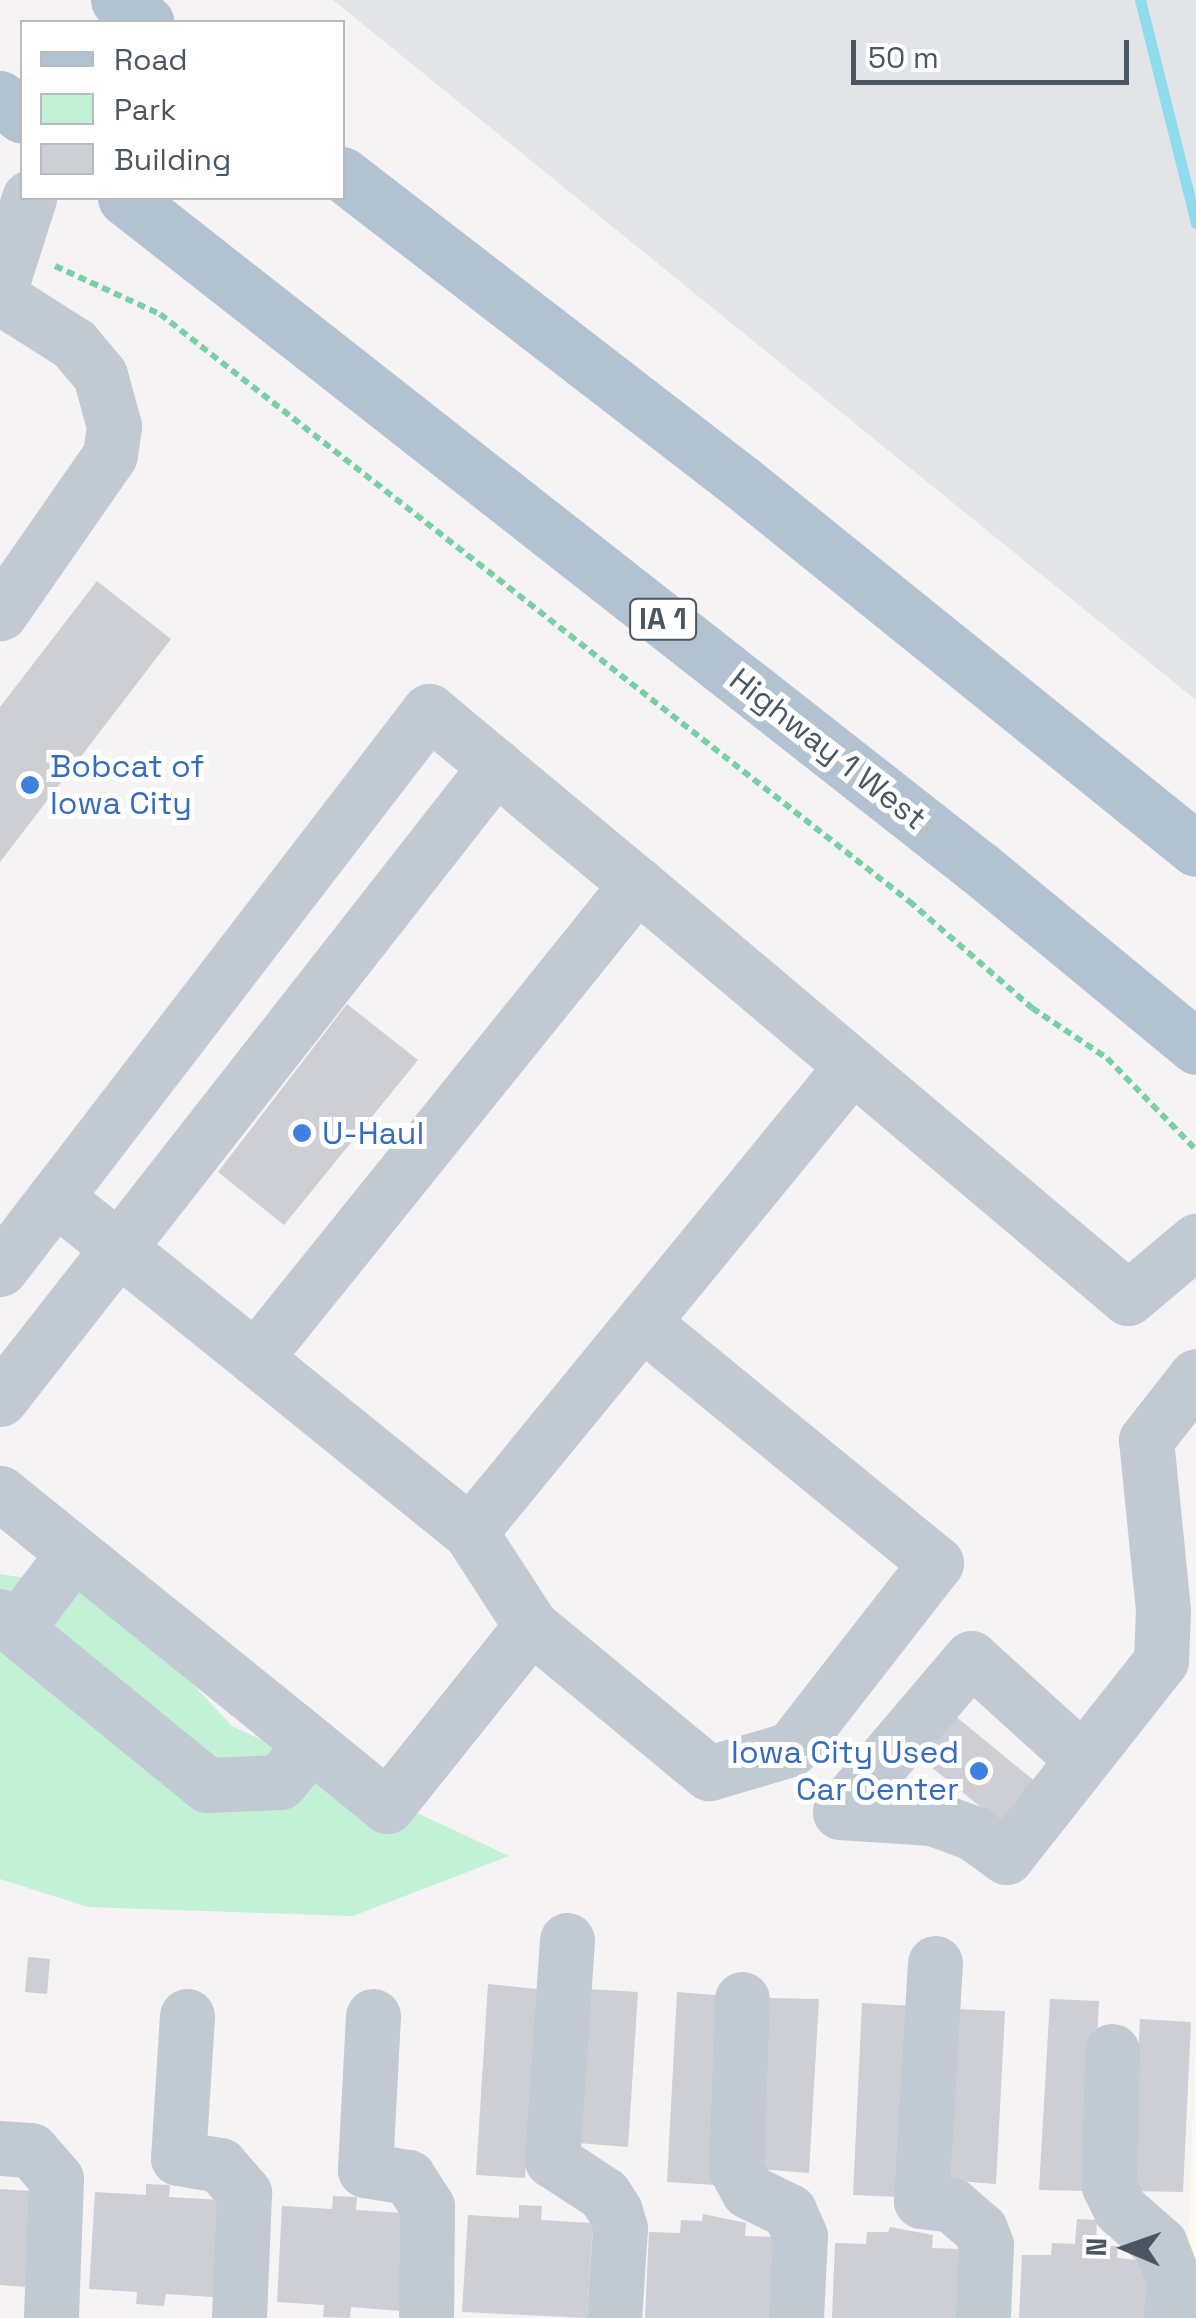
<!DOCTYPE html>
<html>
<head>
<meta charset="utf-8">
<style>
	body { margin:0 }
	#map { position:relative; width:1196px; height:2318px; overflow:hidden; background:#f5f3f3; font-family:"Space Grotesk",sans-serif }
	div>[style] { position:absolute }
	.commercial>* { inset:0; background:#fdf9ef }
	.airport>* { inset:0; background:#e2e4e7 }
	.green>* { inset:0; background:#c3f1d5 }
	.stream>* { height:11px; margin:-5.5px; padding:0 5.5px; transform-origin:5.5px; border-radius:5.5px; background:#90daee }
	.building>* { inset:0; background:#cdcfd5 }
	.path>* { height:6px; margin-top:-3px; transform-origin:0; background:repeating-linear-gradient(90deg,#7ad0a6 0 8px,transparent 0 13px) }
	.minor>* { height:55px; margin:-27.5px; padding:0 27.5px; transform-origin:27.5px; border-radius:27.5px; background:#c1cad2 }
	.major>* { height:55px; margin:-27.5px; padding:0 27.5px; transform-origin:27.5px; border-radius:27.5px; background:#b3c2d1 }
	.dots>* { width:28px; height:28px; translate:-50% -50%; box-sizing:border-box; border:5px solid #fff; border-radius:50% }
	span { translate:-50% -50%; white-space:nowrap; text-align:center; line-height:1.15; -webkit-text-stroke:10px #fff; paint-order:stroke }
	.shield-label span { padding:2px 8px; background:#fff; border:2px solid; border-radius:8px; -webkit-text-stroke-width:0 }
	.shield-label { font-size:30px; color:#4a5661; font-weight:700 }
	.street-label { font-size:32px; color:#4a5661 }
	.shop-label { font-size:32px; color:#366cbe }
	.left { translate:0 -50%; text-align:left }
	.right { translate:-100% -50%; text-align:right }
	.legend { position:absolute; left:20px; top:20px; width:325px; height:180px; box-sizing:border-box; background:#fff; border:2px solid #b7bbc0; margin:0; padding:12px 18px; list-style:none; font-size:30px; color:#4a5661 }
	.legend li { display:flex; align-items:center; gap:20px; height:50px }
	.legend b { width:50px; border:2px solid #b7bbc0 }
	.north { position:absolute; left:1076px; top:2198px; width:100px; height:100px; -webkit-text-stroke:8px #fff; paint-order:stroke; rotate:272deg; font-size:28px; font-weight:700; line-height:40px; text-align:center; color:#4a5661 }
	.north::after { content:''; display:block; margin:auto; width:35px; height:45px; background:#4a5661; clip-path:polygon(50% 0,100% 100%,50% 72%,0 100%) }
	.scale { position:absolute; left:851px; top:40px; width:278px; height:45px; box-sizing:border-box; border:5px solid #4a5661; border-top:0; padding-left:12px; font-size:30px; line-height:35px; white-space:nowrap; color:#4a5661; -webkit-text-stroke:8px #fff; paint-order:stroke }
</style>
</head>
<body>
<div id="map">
	<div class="commercial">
		<div style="clip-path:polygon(1196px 2039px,1196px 2318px,1185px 2318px)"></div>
	</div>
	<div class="airport">
		<div style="clip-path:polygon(333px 0,1196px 0,1196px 700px)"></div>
	</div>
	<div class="green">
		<div style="clip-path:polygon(0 1574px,82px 1587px,155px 1644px,232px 1726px,509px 1856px,353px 1916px,88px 1907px,0 1879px)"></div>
	</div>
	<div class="stream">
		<div style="left:1140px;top:0;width:230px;rotate:75.9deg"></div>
	</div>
	<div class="building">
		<div style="clip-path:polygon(97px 581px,171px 639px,0 862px,0 707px)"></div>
		<div style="clip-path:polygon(347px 1004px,418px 1060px,284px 1225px,218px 1172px)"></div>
		<div style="clip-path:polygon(954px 1715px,1037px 1783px,1003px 1825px,920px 1758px)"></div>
		<div style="clip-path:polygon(28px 1957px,50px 1959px,47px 1994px,25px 1992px)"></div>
		<div style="clip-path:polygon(488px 1984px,537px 1989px,525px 2178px,476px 2175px)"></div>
		<div style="clip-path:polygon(587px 1989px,638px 1992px,628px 2147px,578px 2143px)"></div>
		<div style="clip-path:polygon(677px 1992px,726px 1996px,715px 2185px,667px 2182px)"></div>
		<div style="clip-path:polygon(768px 1998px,819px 1999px,809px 2173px,759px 2169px)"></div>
		<div style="clip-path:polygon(1050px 1999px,1099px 2001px,1089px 2191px,1039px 2190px)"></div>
		<div style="clip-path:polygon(862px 2003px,912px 2006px,902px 2197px,853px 2195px)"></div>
		<div style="clip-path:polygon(955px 2009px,1005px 2011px,996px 2184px,947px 2180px)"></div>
		<div style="clip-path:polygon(1140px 2019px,1191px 2022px,1183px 2192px,1131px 2191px)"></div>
		<div style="clip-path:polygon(146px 2184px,170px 2185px,169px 2197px,219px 2200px,213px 2297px,166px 2294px,164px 2306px,136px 2304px,137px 2292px,89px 2289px,95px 2192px,146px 2195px)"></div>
		<div style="clip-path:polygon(0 2189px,32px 2191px,26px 2287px,0 2285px)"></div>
		<div style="clip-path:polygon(333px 2196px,357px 2197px,356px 2210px,405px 2213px,400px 2311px,351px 2307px,350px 2318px,323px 2317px,324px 2305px,277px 2302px,282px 2206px,332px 2209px)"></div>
		<div style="clip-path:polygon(519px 2205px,542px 2206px,541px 2220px,593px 2223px,587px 2318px,462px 2312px,468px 2215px,519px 2218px)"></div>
		<div style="clip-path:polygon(703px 2214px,746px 2223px,745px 2236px,776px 2237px,772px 2318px,645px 2318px,649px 2232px,680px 2233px,681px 2220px,702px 2221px)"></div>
		<div style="clip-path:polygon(1077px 2219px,1097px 2220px,1096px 2246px,1118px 2246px,1117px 2258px,1149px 2261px,1146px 2318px,1019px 2318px,1022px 2255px,1051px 2255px,1052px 2243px,1075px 2244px)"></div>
		<div style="clip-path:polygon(890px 2227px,933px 2235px,932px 2248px,962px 2249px,959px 2318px,832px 2318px,835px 2243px,866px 2244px,867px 2232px,888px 2232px)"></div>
	</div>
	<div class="path">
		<div style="left:55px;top:266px;width:115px;rotate:24.6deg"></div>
		<div style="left:160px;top:314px;width:952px;rotate:38.09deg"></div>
		<div style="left:909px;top:901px;width:163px;rotate:41deg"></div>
		<div style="left:1032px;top:1008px;width:90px;rotate:33.7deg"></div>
		<div style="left:1107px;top:1058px;width:128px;rotate:45.9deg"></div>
	</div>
	<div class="minor">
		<div style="left:0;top:289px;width:96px;rotate:-72.3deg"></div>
		<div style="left:0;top:297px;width:88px;rotate:32.4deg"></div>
		<div style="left:74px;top:344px;width:40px;rotate:50deg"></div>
		<div style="left:100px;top:375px;width:53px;rotate:74.6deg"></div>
		<div style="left:114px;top:426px;width:29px;rotate:98deg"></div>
		<div style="left:110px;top:455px;width:193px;rotate:124.8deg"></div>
		<div style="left:55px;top:1197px;width:257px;rotate:38.8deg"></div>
		<div style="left:255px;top:1358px;width:609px;rotate:-51.13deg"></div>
		<div style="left:637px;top:884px;width:642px;rotate:40.14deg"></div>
		<div style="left:1128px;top:1298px;width:89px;rotate:-40deg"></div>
		<div style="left:0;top:1269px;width:704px;rotate:-52.45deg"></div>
		<div style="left:429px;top:711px;width:271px;rotate:39.8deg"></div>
		<div style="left:255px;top:1358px;width:277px;rotate:39deg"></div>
		<div style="left:470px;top:1532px;width:112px;rotate:57deg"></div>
		<div style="left:531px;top:1626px;width:231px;rotate:39.6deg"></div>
		<div style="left:709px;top:1773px;width:85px;rotate:-16.3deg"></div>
		<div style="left:791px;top:1749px;width:236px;rotate:-52.1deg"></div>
		<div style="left:936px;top:1563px;width:380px;rotate:-140.7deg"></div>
		<div style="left:0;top:1399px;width:804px;rotate:-51.92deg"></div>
		<div style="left:0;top:1493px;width:400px;rotate:38.9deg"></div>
		<div style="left:311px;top:1744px;width:49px;rotate:129.2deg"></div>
		<div style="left:280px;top:1782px;width:73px;rotate:177.6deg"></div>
		<div style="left:207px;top:1785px;width:267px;rotate:-140.8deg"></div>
		<div style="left:470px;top:1532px;width:601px;rotate:-50.67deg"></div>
		<div style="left:16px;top:1629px;width:96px;rotate:-52.7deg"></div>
		<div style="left:311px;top:1744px;width:98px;rotate:39.2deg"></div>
		<div style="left:387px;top:1806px;width:231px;rotate:-51.3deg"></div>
		<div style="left:1080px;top:1757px;width:147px;rotate:-137.8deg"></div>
		<div style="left:971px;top:1658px;width:202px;rotate:130.4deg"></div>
		<div style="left:840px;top:1812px;width:92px;rotate:3.7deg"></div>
		<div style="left:932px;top:1818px;width:44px;rotate:20.1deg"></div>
		<div style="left:973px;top:1833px;width:41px;rotate:36deg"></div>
		<div style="left:1006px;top:1857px;width:250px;rotate:-51.7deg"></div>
		<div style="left:1161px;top:1661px;width:51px;rotate:-87.8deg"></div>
		<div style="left:1163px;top:1610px;width:171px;rotate:-95.7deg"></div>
		<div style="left:1146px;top:1440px;width:81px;rotate:-52deg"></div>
		<div style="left:567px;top:1940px;width:221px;rotate:93.9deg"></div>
		<div style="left:552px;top:2160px;width:62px;rotate:33.2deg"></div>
		<div style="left:604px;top:2194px;width:20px;rotate:57deg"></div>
		<div style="left:615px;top:2211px;width:18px;rotate:74deg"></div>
		<div style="left:620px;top:2228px;width:90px;rotate:93.8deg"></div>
		<div style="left:935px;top:1963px;width:238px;rotate:93.4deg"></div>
		<div style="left:921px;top:2201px;width:31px;rotate:7deg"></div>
		<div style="left:952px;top:2205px;width:37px;rotate:41deg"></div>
		<div style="left:980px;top:2229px;width:17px;rotate:69deg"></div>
		<div style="left:986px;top:2245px;width:73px;rotate:92.4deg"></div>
		<div style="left:742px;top:1999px;width:170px;rotate:92deg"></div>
		<div style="left:736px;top:2169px;width:25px;rotate:61deg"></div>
		<div style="left:748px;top:2191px;width:46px;rotate:26deg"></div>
		<div style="left:789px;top:2211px;width:27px;rotate:66deg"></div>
		<div style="left:800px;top:2236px;width:82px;rotate:92.8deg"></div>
		<div style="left:187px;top:2016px;width:142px;rotate:93.6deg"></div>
		<div style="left:178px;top:2158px;width:43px;rotate:9.5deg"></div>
		<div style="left:220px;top:2165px;width:37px;rotate:49deg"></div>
		<div style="left:244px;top:2193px;width:125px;rotate:92.3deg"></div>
		<div style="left:373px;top:2016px;width:154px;rotate:93deg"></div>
		<div style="left:365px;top:2170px;width:44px;rotate:9.2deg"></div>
		<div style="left:408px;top:2177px;width:35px;rotate:57deg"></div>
		<div style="left:427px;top:2206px;width:112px;rotate:90.5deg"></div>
		<div style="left:1112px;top:2051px;width:135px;rotate:91.3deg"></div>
		<div style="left:1109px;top:2186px;width:25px;rotate:64deg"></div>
		<div style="left:1120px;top:2209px;width:53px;rotate:41.2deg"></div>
		<div style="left:1160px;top:2244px;width:39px;rotate:69deg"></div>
		<div style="left:1174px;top:2280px;width:38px;rotate:95deg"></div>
		<div style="left:0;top:2148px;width:31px;rotate:4deg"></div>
		<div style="left:31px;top:2150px;width:38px;rotate:49deg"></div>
		<div style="left:56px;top:2179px;width:139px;rotate:92.1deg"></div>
	</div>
	<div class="major">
		<div style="left:118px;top:0;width:36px;rotate:38deg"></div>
		<div style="left:0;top:98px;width:28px;rotate:39deg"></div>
		<div style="left:342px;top:174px;width:503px;rotate:37.65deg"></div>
		<div style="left:740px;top:481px;width:586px;rotate:38.9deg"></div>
		<div style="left:125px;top:198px;width:1084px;rotate:38.11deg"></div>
		<div style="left:978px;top:867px;width:283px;rotate:39.5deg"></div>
	</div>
	<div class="dots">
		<div style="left:30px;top:785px;background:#3f7fe0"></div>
		<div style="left:302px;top:1133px;background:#3f7fe0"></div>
		<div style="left:979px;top:1771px;background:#3f7fe0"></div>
	</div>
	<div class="shield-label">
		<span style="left:663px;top:619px">IA 1</span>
	</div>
	<div class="street-label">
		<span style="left:828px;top:749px;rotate:38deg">Highway 1 West</span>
	</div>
	<div class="shop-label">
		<span class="left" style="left:50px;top:785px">Bobcat of<br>Iowa City</span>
		<span class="left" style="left:322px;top:1133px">U-Haul</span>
		<span class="right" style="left:959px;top:1771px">Iowa City Used<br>Car Center</span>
	</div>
	<ul class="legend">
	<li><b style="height:12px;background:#b3c2d1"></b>Road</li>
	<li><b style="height:28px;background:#c3f1d5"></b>Park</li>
	<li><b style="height:28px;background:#cdcfd5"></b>Building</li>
	</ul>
	<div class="north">N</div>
	<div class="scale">50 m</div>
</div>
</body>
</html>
